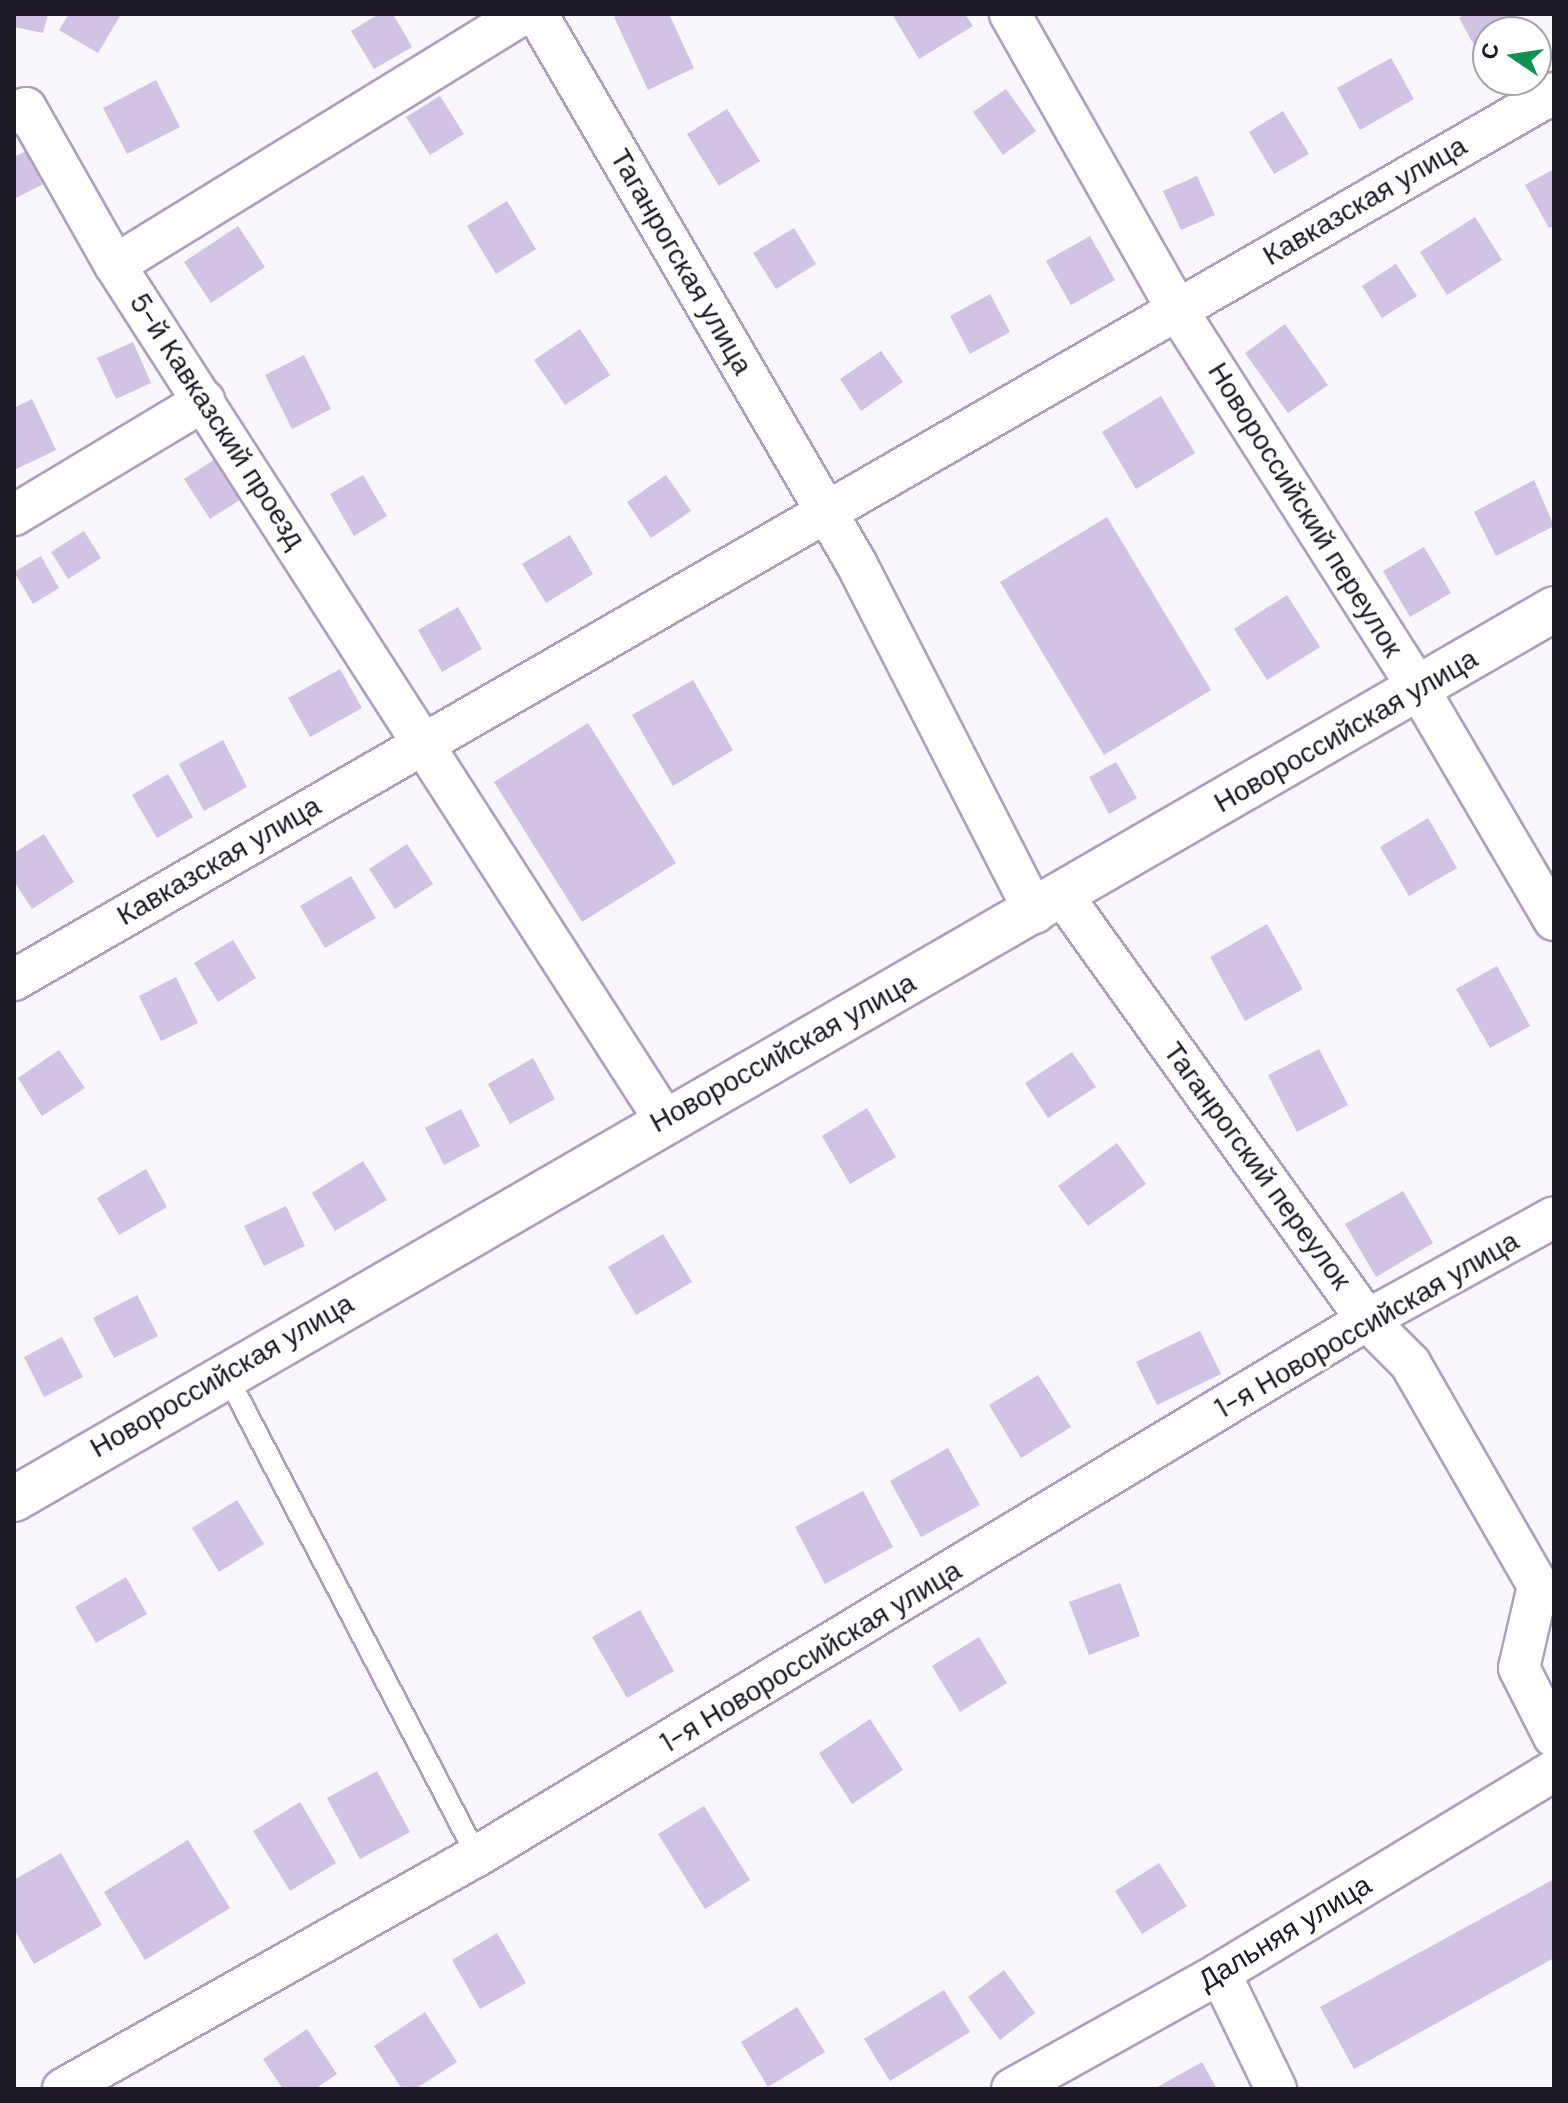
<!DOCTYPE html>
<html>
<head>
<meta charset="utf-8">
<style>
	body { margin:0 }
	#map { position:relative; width:1568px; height:2103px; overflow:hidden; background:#f9f6fd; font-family:"DM Sans",sans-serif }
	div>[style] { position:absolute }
	.building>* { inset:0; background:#d0c3e3 }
	.roads { filter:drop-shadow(2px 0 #ada0bf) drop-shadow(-2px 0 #ada0bf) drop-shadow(0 2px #ada0bf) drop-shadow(0 -2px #ada0bf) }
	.lane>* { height:20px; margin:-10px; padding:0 10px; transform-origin:10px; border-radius:10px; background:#fff }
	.street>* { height:40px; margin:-20px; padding:0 20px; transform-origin:20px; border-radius:20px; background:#fff }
	.secondary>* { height:44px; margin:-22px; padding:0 22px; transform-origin:22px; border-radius:22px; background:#fff }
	span { translate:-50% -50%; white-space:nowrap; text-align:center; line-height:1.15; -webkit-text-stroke:6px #fff; paint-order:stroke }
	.street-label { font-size:28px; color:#1d1924 }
	.frame { position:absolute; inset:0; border:16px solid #1d1924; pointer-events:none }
	.north { position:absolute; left:1472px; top:16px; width:80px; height:80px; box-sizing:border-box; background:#fff; border:2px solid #a5a3a7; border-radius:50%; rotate:283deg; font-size:22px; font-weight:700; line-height:32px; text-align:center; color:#1d1924 }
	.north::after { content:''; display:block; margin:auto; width:28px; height:36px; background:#0f9250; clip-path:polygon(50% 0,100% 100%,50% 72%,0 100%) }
</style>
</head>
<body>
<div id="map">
	<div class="building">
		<div style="clip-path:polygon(14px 14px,48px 14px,43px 33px,14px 27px)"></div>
		<div style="clip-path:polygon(69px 14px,116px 14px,120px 16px,98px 53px,59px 30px)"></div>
		<div style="clip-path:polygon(379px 14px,393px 14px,412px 47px,374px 69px,351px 31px)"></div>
		<div style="clip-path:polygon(620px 14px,669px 14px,694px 68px,648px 90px,614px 17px)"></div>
		<div style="clip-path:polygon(892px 14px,965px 14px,973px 26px,919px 59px)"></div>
		<div style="clip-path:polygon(1466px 14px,1513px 14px,1522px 30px,1488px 32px,1488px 49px,1479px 54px,1459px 18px)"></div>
		<div style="clip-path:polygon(1391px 58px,1414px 99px,1360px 130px,1337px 88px)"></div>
		<div style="clip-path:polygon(156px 80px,180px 127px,127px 154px,103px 108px)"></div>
		<div style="clip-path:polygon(1006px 89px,1036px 131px,1003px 155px,973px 112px)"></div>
		<div style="clip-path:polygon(440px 96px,464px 134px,430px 155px,406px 117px)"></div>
		<div style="clip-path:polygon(727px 109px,760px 161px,719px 186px,687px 134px)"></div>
		<div style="clip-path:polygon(1283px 111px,1309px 154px,1274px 174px,1249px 132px)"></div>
		<div style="clip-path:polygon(26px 151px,43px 184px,16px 198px,14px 157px)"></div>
		<div style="clip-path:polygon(1554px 169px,1554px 226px,1549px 228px,1525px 185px)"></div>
		<div style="clip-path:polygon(1197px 176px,1215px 215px,1181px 230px,1163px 191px)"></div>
		<div style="clip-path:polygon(507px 201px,536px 249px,496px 274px,467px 226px)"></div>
		<div style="clip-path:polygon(1475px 217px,1502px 260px,1447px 295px,1420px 252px)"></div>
		<div style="clip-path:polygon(238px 226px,265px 267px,211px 303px,184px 262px)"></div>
		<div style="clip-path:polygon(794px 228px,816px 264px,776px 289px,753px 253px)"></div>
		<div style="clip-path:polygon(1090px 236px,1115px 280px,1071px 305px,1046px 261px)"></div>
		<div style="clip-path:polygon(1396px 264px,1417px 296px,1382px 318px,1362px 286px)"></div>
		<div style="clip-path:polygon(990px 294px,1010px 332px,970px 354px,950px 316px)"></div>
		<div style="clip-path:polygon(1285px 324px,1328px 385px,1288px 413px,1245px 353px)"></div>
		<div style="clip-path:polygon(580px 329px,610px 375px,565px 405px,534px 360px)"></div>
		<div style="clip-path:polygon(133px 342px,151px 383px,116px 399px,97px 358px)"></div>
		<div style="clip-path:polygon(881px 351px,903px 382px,861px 411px,840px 379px)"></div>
		<div style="clip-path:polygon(304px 355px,331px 409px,292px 429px,265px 375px)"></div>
		<div style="clip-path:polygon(1161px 396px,1195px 453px,1136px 489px,1102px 432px)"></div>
		<div style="clip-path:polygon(32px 399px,56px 450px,14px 470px,14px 408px)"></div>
		<div style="clip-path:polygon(217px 458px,243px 498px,210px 519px,184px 479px)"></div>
		<div style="clip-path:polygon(363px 475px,387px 516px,354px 536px,330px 494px)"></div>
		<div style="clip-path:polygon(666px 475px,691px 511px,651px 538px,627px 502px)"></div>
		<div style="clip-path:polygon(1534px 480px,1554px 526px,1496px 556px,1474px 512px)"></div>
		<div style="clip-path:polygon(1107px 517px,1211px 690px,1104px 755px,1000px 582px)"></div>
		<div style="clip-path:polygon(84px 531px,101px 558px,68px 579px,51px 552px)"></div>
		<div style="clip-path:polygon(570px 535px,593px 574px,546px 603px,522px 564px)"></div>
		<div style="clip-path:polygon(1424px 547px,1451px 593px,1410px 617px,1383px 571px)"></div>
		<div style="clip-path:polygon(41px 556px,59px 588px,33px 604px,14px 572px)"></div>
		<div style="clip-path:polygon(1287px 595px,1320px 647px,1267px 680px,1234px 629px)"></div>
		<div style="clip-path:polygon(458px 607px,482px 649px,442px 672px,418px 630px)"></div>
		<div style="clip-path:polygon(340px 669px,362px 708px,310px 737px,288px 698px)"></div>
		<div style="clip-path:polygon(693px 680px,733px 750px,673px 786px,632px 715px)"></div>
		<div style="clip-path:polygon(588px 723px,676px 863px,582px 922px,494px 782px)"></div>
		<div style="clip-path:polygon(223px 740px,247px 787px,204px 811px,179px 764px)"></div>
		<div style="clip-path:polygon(1116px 762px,1137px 798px,1109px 814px,1089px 777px)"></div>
		<div style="clip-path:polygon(168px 774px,193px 817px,157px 838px,132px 795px)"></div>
		<div style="clip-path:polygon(1428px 818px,1457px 868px,1409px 896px,1380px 847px)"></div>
		<div style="clip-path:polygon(44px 834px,74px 882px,32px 909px,14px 881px,14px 853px)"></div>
		<div style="clip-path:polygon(407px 844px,433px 884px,395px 909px,369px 869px)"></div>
		<div style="clip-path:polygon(351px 876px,376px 918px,325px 948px,300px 906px)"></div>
		<div style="clip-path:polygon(1267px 924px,1303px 989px,1245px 1021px,1210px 957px)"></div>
		<div style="clip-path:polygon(233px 940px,256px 978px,218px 1002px,194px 963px)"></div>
		<div style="clip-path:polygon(1497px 966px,1530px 1026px,1490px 1048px,1456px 989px)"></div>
		<div style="clip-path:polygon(176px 977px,198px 1023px,161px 1041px,139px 996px)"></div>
		<div style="clip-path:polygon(1319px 1049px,1348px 1105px,1297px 1132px,1268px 1075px)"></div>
		<div style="clip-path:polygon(59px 1050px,85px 1088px,42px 1116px,18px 1078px)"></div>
		<div style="clip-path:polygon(1072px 1052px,1096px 1087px,1048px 1118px,1025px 1083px)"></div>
		<div style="clip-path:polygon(533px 1058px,555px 1099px,510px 1124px,488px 1084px)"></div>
		<div style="clip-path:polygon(867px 1108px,896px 1157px,850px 1184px,822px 1136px)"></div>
		<div style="clip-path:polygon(461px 1109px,480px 1146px,444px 1165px,425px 1128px)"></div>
		<div style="clip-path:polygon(1117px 1143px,1146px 1184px,1088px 1226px,1058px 1186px)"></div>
		<div style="clip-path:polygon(363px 1161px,387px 1200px,335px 1231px,312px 1193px)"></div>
		<div style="clip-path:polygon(146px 1169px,167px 1207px,119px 1235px,97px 1198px)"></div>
		<div style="clip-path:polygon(1403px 1191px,1433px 1243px,1376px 1277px,1345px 1224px)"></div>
		<div style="clip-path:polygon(286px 1206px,305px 1246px,264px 1266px,244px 1226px)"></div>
		<div style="clip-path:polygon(663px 1234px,692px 1282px,636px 1315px,608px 1267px)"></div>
		<div style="clip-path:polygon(137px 1295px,158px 1336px,114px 1358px,93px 1318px)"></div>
		<div style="clip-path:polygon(1200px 1331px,1221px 1374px,1157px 1405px,1136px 1362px)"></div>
		<div style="clip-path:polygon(62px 1337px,83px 1377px,44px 1397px,24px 1357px)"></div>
		<div style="clip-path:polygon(1038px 1375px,1071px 1427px,1021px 1458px,989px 1405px)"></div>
		<div style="clip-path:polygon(948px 1448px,980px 1505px,921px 1537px,890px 1481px)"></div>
		<div style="clip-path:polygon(863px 1491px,893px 1547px,825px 1584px,795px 1527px)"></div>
		<div style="clip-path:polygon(237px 1500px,264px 1544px,219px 1572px,192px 1528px)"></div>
		<div style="clip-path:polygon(126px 1577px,147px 1614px,96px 1643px,75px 1607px)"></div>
		<div style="clip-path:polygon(1120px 1583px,1140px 1636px,1089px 1655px,1069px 1602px)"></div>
		<div style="clip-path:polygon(640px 1610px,674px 1671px,627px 1698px,592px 1637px)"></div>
		<div style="clip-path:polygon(979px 1637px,1007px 1683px,960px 1712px,932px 1666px)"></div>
		<div style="clip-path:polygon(870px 1719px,903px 1770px,852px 1804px,819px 1753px)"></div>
		<div style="clip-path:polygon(377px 1771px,410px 1832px,360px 1859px,327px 1798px)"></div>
		<div style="clip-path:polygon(300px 1802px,336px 1863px,290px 1891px,253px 1831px)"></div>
		<div style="clip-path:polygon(704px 1806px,750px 1880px,705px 1909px,658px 1834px)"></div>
		<div style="clip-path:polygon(188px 1840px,230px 1908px,145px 1960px,104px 1892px)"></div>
		<div style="clip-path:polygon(61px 1853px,102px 1925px,34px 1964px,14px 1929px,14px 1880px)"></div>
		<div style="clip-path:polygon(1159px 1863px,1187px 1906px,1142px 1934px,1115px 1891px)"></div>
		<div style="clip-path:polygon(1554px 1879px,1554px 1958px,1354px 2069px,1320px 2007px)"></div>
		<div style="clip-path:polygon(497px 1933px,526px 1983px,480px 2009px,452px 1960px)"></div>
		<div style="clip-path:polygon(1004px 1970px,1035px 2013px,1000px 2040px,968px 1997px)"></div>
		<div style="clip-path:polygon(944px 1990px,970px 2032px,890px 2081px,864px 2039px)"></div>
		<div style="clip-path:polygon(797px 2007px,825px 2052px,768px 2087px,741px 2042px)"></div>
		<div style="clip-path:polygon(425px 2012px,457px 2062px,415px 2089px,402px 2089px,374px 2046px)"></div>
		<div style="clip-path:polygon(307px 2029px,337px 2074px,315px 2089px,283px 2089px,263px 2059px)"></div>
		<div style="clip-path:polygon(1202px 2062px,1217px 2089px,1154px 2089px)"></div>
	</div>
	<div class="roads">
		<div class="lane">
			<div style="left:226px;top:1374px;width:543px;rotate:62.49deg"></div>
		</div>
		<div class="street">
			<div style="left:537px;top:14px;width:635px;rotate:59.84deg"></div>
			<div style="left:856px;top:563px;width:393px;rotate:62.9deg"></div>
			<div style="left:1010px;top:14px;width:338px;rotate:60.5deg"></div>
			<div style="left:1176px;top:308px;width:451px;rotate:57.5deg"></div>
			<div style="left:1418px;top:688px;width:269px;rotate:59.6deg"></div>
			<div style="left:14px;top:114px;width:13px;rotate:-27deg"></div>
			<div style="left:26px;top:108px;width:180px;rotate:60.5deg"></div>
			<div style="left:115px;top:265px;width:1015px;rotate:57.26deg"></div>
			<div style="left:115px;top:265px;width:479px;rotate:-31.6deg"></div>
			<div style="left:14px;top:515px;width:222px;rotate:-31deg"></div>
			<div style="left:1063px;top:896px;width:522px;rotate:54.36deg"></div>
			<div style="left:1367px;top:1320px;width:61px;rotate:45deg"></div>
			<div style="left:1410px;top:1363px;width:257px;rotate:60.1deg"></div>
			<div style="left:1538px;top:1586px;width:84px;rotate:103deg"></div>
			<div style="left:1519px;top:1668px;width:77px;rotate:63.1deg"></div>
			<div style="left:14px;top:980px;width:1777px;rotate:-29.94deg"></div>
			<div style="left:1220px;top:1973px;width:129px;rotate:64.2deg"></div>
			<div style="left:63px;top:2089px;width:475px;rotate:-29.4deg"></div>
			<div style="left:477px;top:1856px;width:1039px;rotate:-31.06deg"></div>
			<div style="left:1367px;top:1320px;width:213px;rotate:-28.8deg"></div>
			<div style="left:1012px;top:2089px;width:238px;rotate:-29.1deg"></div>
			<div style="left:1220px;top:1973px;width:390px;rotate:-31.2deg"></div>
		</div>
		<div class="secondary">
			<div style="left:14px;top:1499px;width:1779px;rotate:-30.02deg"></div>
		</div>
	</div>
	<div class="street-label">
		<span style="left:1365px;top:201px;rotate:-30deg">Кавказская улица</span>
		<span style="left:681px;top:262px;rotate:60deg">Таганрогская улица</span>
		<span style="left:217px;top:421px;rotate:57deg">5-й Кавказский проезд</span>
		<span style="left:1305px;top:510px;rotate:58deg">Новороссийский переулок</span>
		<span style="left:1346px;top:731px;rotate:-30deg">Новороссийская улица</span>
		<span style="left:219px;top:861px;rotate:-30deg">Кавказская улица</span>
		<span style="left:783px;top:1053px;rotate:-29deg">Новороссийская улица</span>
		<span style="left:1257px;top:1166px;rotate:54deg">Таганрогский переулок</span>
		<span style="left:1367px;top:1325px;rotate:-30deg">1-я Новороссийская улица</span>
		<span style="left:222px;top:1376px;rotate:-30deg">Новороссийская улица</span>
		<span style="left:811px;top:1657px;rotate:-31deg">1-я Новороссийская улица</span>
		<span style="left:1285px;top:1933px;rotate:-31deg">Дальняя улица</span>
	</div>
	<div class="frame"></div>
	<div class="north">С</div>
</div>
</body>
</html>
